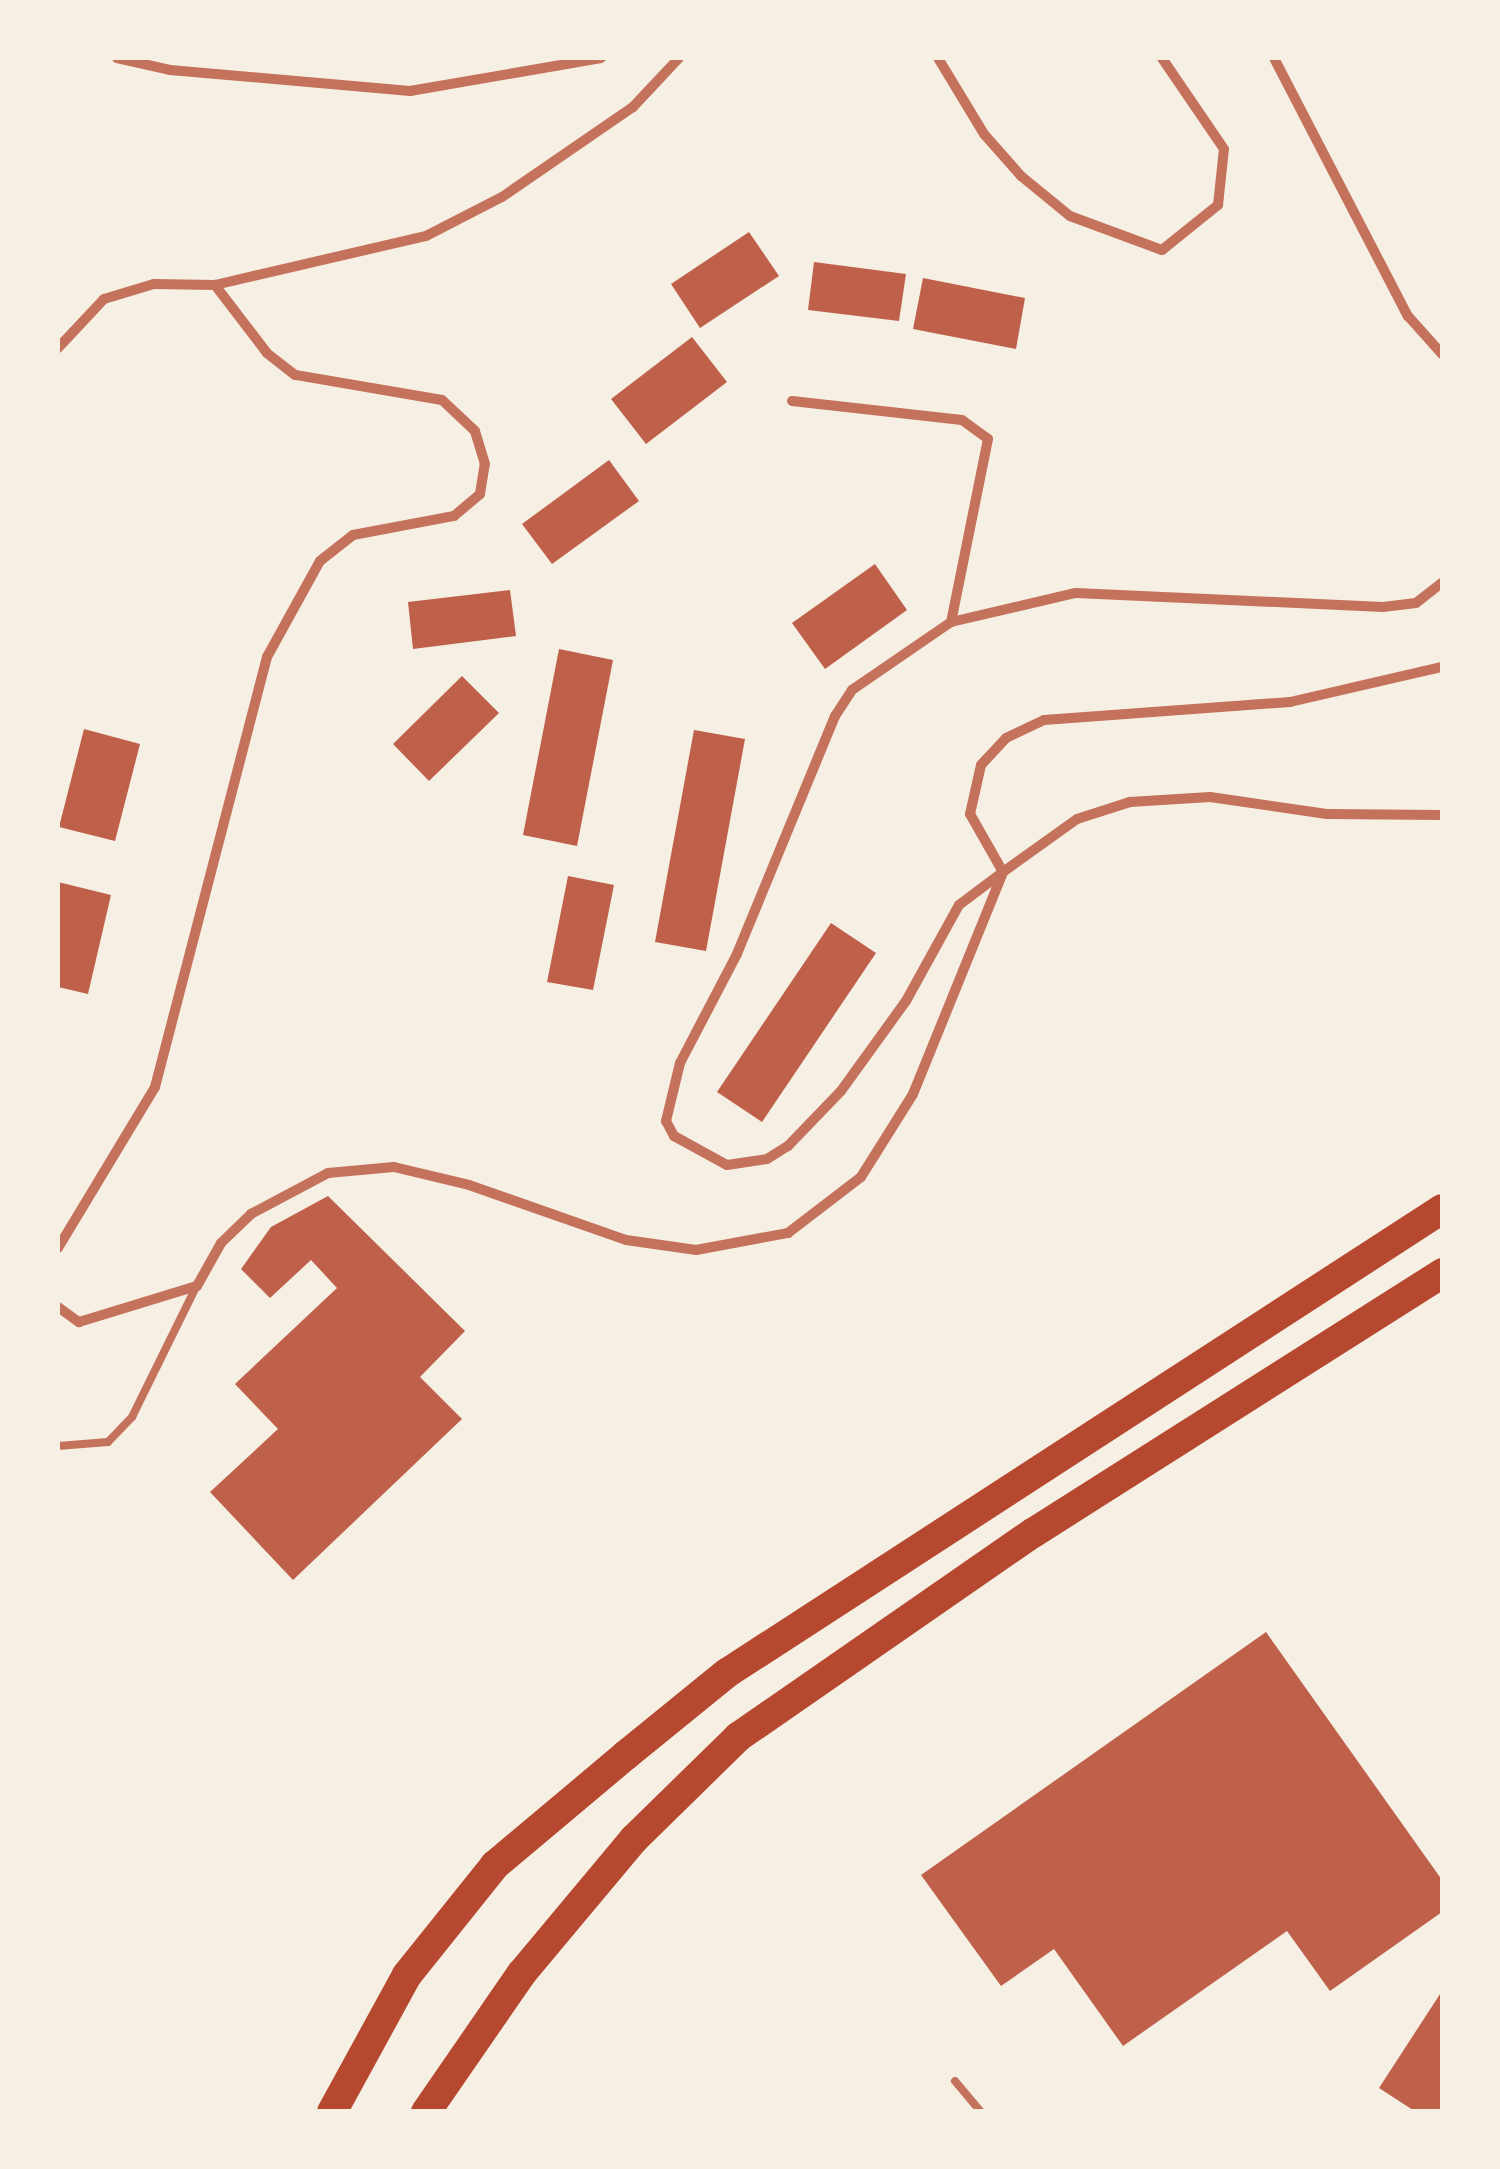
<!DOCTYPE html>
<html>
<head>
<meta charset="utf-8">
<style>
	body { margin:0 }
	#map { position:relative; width:1500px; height:2169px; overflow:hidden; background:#f6efe4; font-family:"PT Sans",sans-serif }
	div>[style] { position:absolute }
	.building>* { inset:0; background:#bf614a }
	.service>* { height:8px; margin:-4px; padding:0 4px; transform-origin:4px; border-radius:4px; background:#c5725c }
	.minor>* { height:10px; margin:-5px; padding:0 5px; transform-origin:5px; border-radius:5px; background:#c5725c }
	.motorway>* { height:30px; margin:-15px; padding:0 15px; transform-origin:15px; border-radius:15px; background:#b5482f }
	span { translate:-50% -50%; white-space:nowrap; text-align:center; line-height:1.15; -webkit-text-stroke:8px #f6efe4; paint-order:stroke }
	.frame { position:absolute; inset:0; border:60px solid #f6efe4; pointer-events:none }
</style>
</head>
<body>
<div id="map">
	<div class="building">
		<div style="clip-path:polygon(749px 232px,779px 276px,700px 328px,671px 284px)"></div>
		<div style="clip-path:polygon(814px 262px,906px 274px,899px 321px,808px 310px)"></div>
		<div style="clip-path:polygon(923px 278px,1025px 298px,1016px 349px,913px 329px)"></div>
		<div style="clip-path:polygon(692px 337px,727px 382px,646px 444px,611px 399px)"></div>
		<div style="clip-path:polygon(609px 460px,639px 501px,552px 564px,522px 524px)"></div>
		<div style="clip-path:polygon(875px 564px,907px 610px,825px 669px,792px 623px)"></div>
		<div style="clip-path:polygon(510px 590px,516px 636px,413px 649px,408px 602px)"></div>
		<div style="clip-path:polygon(559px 649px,613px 660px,577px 846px,523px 835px)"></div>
		<div style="clip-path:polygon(462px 676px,499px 713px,429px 781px,393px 744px)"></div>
		<div style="clip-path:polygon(84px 729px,140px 744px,115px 841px,59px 827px)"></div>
		<div style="clip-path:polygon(694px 730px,745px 739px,706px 951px,655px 942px)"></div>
		<div style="clip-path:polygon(568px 876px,614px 885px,593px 990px,547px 982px)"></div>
		<div style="clip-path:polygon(58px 882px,111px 895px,88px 994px,58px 987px)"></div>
		<div style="clip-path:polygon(831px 923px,876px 953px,762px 1122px,717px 1092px)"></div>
		<div style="clip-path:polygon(328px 1196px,465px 1331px,420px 1377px,462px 1419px,293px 1580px,210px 1492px,278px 1429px,235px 1384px,337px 1288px,311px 1260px,270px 1298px,241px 1269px,271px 1227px)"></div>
		<div style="clip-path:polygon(1266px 1632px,1442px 1880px,1442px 1912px,1330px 1991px,1287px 1931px,1123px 2046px,1054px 1949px,1001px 1986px,921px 1875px)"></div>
		<div style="clip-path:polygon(1442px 1991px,1442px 2112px,1416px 2112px,1379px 2088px)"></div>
	</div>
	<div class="service">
		<div style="left:58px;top:1446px;width:50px;rotate:-4.6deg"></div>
		<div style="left:108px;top:1442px;width:35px;rotate:-46deg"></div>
		<div style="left:132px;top:1417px;width:145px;rotate:-63.8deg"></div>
		<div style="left:955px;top:2081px;width:40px;rotate:50deg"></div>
	</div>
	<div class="minor">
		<div style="left:117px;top:58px;width:54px;rotate:12.8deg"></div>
		<div style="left:170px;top:70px;width:241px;rotate:5deg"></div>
		<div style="left:410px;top:91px;width:194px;rotate:-9.8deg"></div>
		<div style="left:938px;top:58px;width:89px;rotate:58.8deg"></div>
		<div style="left:984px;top:134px;width:56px;rotate:48.6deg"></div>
		<div style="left:1021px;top:176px;width:63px;rotate:39.2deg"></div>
		<div style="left:1070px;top:216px;width:98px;rotate:20.3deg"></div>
		<div style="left:1162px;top:250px;width:72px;rotate:-38.8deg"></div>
		<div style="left:1218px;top:205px;width:56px;rotate:-83.9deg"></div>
		<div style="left:1224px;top:149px;width:110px;rotate:-124.3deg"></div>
		<div style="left:1274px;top:58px;width:291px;rotate:62.6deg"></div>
		<div style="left:1408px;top:316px;width:51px;rotate:48.2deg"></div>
		<div style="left:58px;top:348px;width:67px;rotate:-46.8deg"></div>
		<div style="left:104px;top:299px;width:52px;rotate:-16.7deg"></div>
		<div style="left:154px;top:284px;width:61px;rotate:0.9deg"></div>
		<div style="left:215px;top:285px;width:217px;rotate:-13.1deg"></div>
		<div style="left:426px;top:236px;width:85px;rotate:-27.2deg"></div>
		<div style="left:502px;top:197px;width:159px;rotate:-34.5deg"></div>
		<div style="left:633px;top:107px;width:67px;rotate:-46.8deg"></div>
		<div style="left:792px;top:401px;width:171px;rotate:6.4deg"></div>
		<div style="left:962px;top:420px;width:32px;rotate:36deg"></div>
		<div style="left:988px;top:439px;width:187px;rotate:101.4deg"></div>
		<div style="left:951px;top:622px;width:128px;rotate:-13.1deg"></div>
		<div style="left:1076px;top:593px;width:307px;rotate:2.6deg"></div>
		<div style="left:1383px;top:607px;width:33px;rotate:-7deg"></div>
		<div style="left:1416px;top:603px;width:33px;rotate:-38deg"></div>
		<div style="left:951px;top:622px;width:120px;rotate:145.5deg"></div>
		<div style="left:852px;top:690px;width:31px;rotate:123deg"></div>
		<div style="left:835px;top:716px;width:257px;rotate:112.4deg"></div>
		<div style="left:737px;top:954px;width:123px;rotate:117.6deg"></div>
		<div style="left:680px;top:1063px;width:60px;rotate:103.6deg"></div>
		<div style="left:666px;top:1121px;width:17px;rotate:62deg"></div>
		<div style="left:674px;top:1136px;width:60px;rotate:28.7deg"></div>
		<div style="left:727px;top:1165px;width:40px;rotate:-8.5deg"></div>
		<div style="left:767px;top:1159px;width:25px;rotate:-32deg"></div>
		<div style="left:788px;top:1146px;width:76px;rotate:-46.1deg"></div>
		<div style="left:841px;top:1091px;width:111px;rotate:-54.2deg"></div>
		<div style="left:906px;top:1001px;width:110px;rotate:-61.1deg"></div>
		<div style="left:959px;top:905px;width:55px;rotate:-36.9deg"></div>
		<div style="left:1003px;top:872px;width:67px;rotate:-119.6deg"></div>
		<div style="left:970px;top:814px;width:50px;rotate:-77.3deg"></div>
		<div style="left:981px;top:765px;width:37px;rotate:-47deg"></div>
		<div style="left:1006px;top:738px;width:42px;rotate:-25.3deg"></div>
		<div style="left:1044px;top:720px;width:247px;rotate:-4.2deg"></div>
		<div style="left:1290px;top:702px;width:156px;rotate:-13deg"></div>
		<div style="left:58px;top:1248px;width:188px;rotate:-58.9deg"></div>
		<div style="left:155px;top:1087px;width:444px;rotate:-75.4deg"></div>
		<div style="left:267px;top:657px;width:110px;rotate:-61.1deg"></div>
		<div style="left:320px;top:561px;width:42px;rotate:-38.2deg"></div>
		<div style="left:353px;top:535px;width:103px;rotate:-10.7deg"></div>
		<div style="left:454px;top:516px;width:34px;rotate:-40deg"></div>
		<div style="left:480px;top:494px;width:30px;rotate:-81deg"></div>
		<div style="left:485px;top:464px;width:34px;rotate:-107deg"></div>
		<div style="left:475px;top:431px;width:45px;rotate:-136.8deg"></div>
		<div style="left:442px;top:400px;width:149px;rotate:-170.3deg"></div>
		<div style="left:295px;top:375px;width:36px;rotate:-142deg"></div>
		<div style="left:267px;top:353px;width:86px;rotate:-127.4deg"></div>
		<div style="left:58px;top:1307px;width:26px;rotate:36deg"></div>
		<div style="left:79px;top:1322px;width:123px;rotate:-17deg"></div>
		<div style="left:197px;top:1286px;width:49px;rotate:-60.8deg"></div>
		<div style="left:221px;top:1243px;width:42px;rotate:-44deg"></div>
		<div style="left:251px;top:1214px;width:87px;rotate:-28deg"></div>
		<div style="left:328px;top:1173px;width:66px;rotate:-5.2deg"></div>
		<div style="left:394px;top:1167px;width:77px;rotate:13.5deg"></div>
		<div style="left:469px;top:1185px;width:166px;rotate:19.3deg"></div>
		<div style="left:626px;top:1240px;width:71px;rotate:8.1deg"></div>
		<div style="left:696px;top:1250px;width:94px;rotate:-10.5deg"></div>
		<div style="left:788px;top:1233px;width:92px;rotate:-37.5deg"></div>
		<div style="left:861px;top:1177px;width:98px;rotate:-57.9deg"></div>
		<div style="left:913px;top:1094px;width:240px;rotate:-67.9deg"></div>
		<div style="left:1003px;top:872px;width:91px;rotate:-35.6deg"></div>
		<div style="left:1077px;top:819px;width:56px;rotate:-17.8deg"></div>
		<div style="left:1130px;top:802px;width:80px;rotate:-3.6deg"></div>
		<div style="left:1210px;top:797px;width:118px;rotate:8.3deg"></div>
		<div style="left:1327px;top:814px;width:115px;rotate:0.5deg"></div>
	</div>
	<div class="motorway">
		<div style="left:332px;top:2112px;width:156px;rotate:-61.3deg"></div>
		<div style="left:407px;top:1975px;width:141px;rotate:-51.3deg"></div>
		<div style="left:495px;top:1865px;width:171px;rotate:-40deg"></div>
		<div style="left:626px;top:1755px;width:130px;rotate:-39.1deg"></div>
		<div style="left:727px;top:1673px;width:852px;rotate:-32.98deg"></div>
		<div style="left:426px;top:2112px;width:169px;rotate:-55.4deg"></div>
		<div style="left:522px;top:1973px;width:175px;rotate:-50.1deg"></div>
		<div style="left:634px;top:1839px;width:146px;rotate:-44.4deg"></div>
		<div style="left:738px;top:1737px;width:359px;rotate:-34.7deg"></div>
		<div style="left:1033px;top:1533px;width:485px;rotate:-32.4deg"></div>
	</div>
	<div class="frame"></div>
</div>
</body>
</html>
